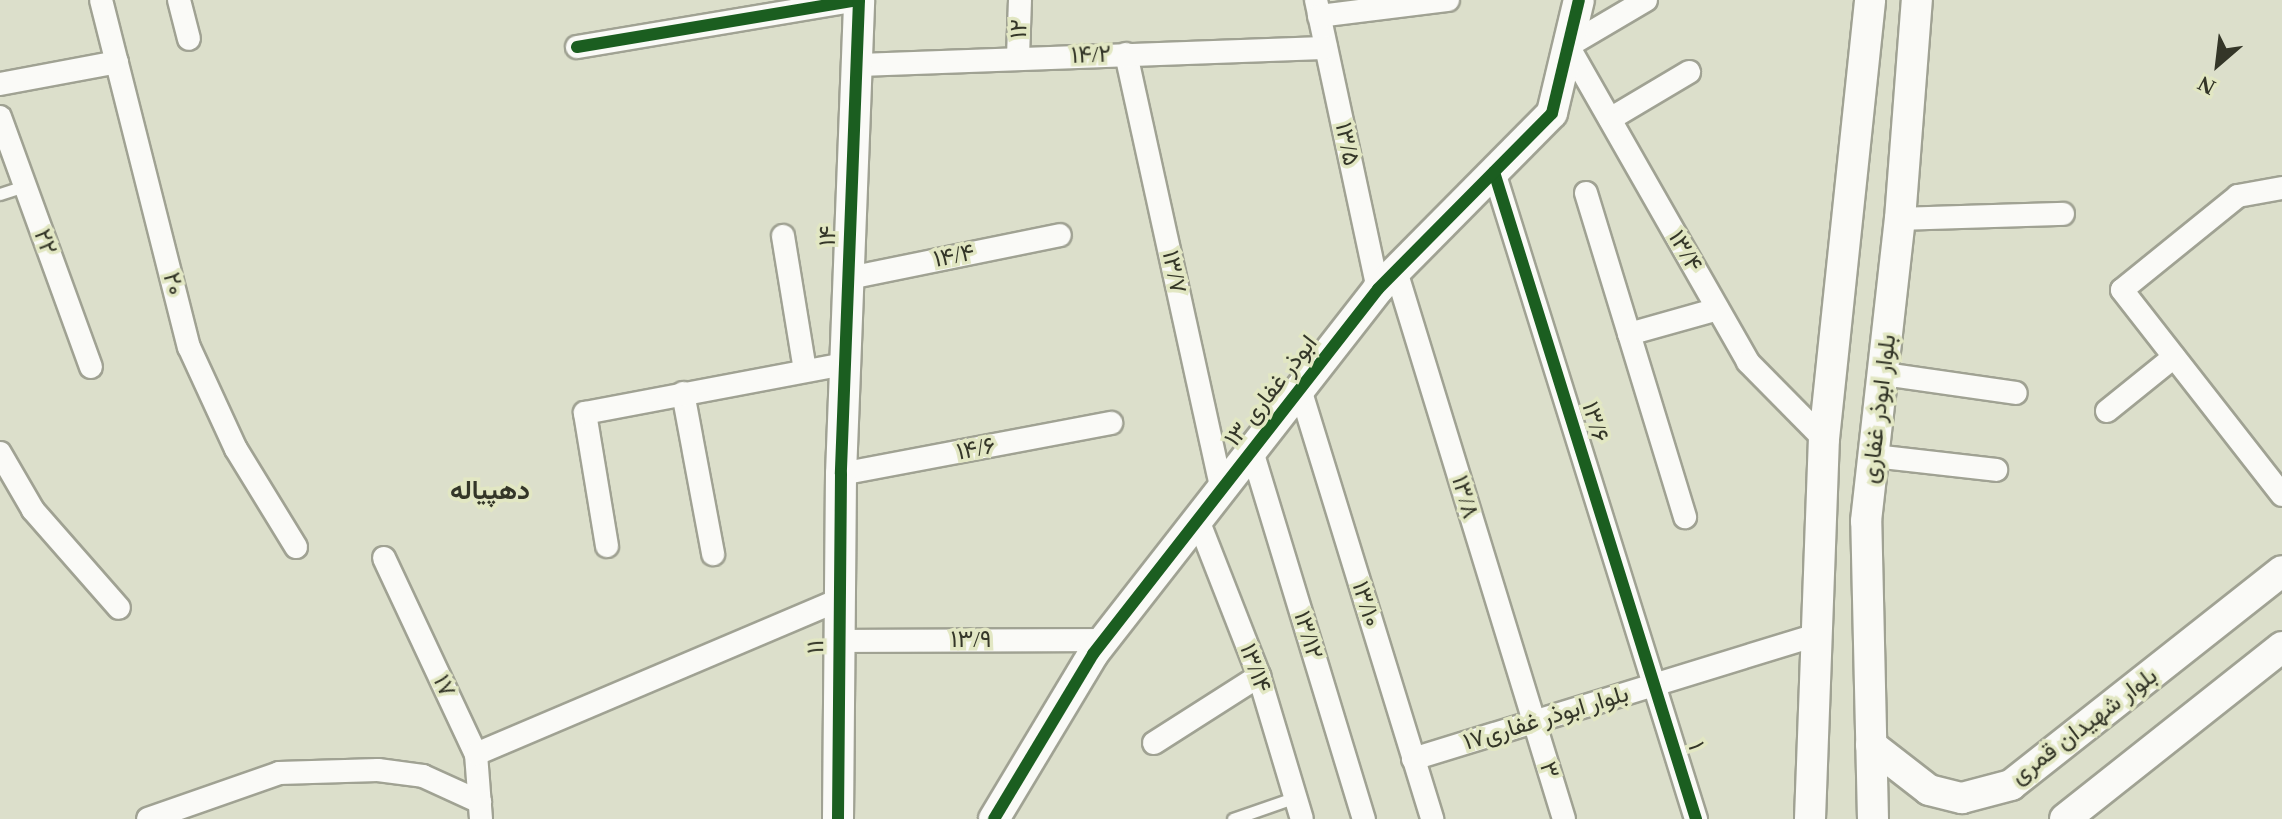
<!DOCTYPE html>
<html>
<head>
<meta charset="utf-8">
<style>
	body { margin:0 }
	#map { position:relative; width:2282px; height:819px; overflow:hidden; background:#dcdfcb; font-family:"Times New Roman",Vazirmatn,serif }
	div>[style] { position:absolute }
	.roads { filter:drop-shadow(2px 0 #a0a293) drop-shadow(-2px 0 #a0a293) drop-shadow(0 2px #a0a293) drop-shadow(0 -2px #a0a293) }
	.lane>* { height:11px; margin:-5.5px; padding:0 5.5px; transform-origin:5.5px; border-radius:5.5px; background:#fafaf7 }
	.street>* { height:22px; margin:-11px; padding:0 11px; transform-origin:11px; border-radius:11px; background:#fafaf7 }
	.secondary>* { height:30px; margin:-15px; padding:0 15px; transform-origin:15px; border-radius:15px; background:#fafaf7 }
	.cycleway>* { height:12px; margin:-6px; padding:0 6px; transform-origin:6px; border-radius:6px; background:#1b5e20 }
	span { translate:-50% -50%; white-space:nowrap; text-align:center; line-height:1.15; -webkit-text-stroke:7px #e2e7c3; paint-order:stroke }
	.street-label { font-size:24px; color:#343628 }
	.neighbourhood-label { font-size:26px; color:#343628; font-weight:700 }
	.north { position:absolute; left:2178px; top:24px; width:80px; height:80px; -webkit-text-stroke:6px #e2e7c3; paint-order:stroke; rotate:208deg; font-size:22px; font-weight:700; line-height:32px; text-align:center; color:#343628 }
	.north::after { content:''; display:block; margin:auto; width:28px; height:36px; background:#343628; clip-path:polygon(50% 0,100% 100%,50% 72%,0 100%) }
</style>
</head>
<body>
<div id="map">
	<div class="roads">
		<div class="lane">
			<div style="left:0;top:194px;width:26px;rotate:-18deg"></div>
			<div style="left:1233px;top:819px;width:67px;rotate:-19.2deg"></div>
		</div>
		<div class="street">
			<div style="left:101px;top:0;width:358px;rotate:75.8deg"></div>
			<div style="left:189px;top:347px;width:112px;rotate:65.3deg"></div>
			<div style="left:236px;top:449px;width:115px;rotate:58.5deg"></div>
			<div style="left:179px;top:0;width:40px;rotate:75.6deg"></div>
			<div style="left:1316px;top:0;width:296px;rotate:77.9deg"></div>
			<div style="left:1646px;top:0;width:91px;rotate:149.5deg"></div>
			<div style="left:1568px;top:46px;width:364px;rotate:60.3deg"></div>
			<div style="left:1748px;top:362px;width:108px;rotate:45.4deg"></div>
			<div style="left:1319px;top:16px;width:130px;rotate:-7.1deg"></div>
			<div style="left:577px;top:47px;width:286px;rotate:-9.5deg"></div>
			<div style="left:1126px;top:54px;width:446px;rotate:77.6deg"></div>
			<div style="left:1018px;top:57px;width:57px;rotate:-88deg"></div>
			<div style="left:857px;top:65px;width:469px;rotate:-2.1deg"></div>
			<div style="left:0;top:84px;width:119px;rotate:-10.6deg"></div>
			<div style="left:0;top:117px;width:266px;rotate:70deg"></div>
			<div style="left:1610px;top:119px;width:92px;rotate:-30.7deg"></div>
			<div style="left:1494px;top:172px;width:678px;rotate:72.66deg"></div>
			<div style="left:2282px;top:188px;width:45px;rotate:169.7deg"></div>
			<div style="left:2238px;top:196px;width:149px;rotate:141deg"></div>
			<div style="left:2122px;top:290px;width:260px;rotate:52deg"></div>
			<div style="left:1586px;top:193px;width:339px;rotate:73deg"></div>
			<div style="left:1900px;top:219px;width:163px;rotate:-1.8deg"></div>
			<div style="left:783px;top:236px;width:136px;rotate:80.7deg"></div>
			<div style="left:1396px;top:271px;width:573px;rotate:72.96deg"></div>
			<div style="left:849px;top:278px;width:215px;rotate:-11.5deg"></div>
			<div style="left:1629px;top:334px;width:92px;rotate:-15.7deg"></div>
			<div style="left:1884px;top:374px;width:133px;rotate:8.2deg"></div>
			<div style="left:1300px;top:389px;width:450px;rotate:72.9deg"></div>
			<div style="left:683px;top:393px;width:164px;rotate:79.4deg"></div>
			<div style="left:2107px;top:411px;width:86px;rotate:-38.9deg"></div>
			<div style="left:1252px;top:451px;width:385px;rotate:73.1deg"></div>
			<div style="left:0;top:453px;width:66px;rotate:59.9deg"></div>
			<div style="left:33px;top:510px;width:130px;rotate:48.7deg"></div>
			<div style="left:1874px;top:456px;width:123px;rotate:6.5deg"></div>
			<div style="left:841px;top:474px;width:275px;rotate:-10.7deg"></div>
			<div style="left:1198px;top:520px;width:168px;rotate:68.6deg"></div>
			<div style="left:1259px;top:676px;width:149px;rotate:73.3deg"></div>
			<div style="left:607px;top:546px;width:135px;rotate:-99.4deg"></div>
			<div style="left:585px;top:413px;width:265px;rotate:-10.7deg"></div>
			<div style="left:384px;top:558px;width:217px;rotate:64.9deg"></div>
			<div style="left:476px;top:754px;width:65px;rotate:85.6deg"></div>
			<div style="left:838px;top:641px;width:266px;rotate:-0.2deg"></div>
			<div style="left:1154px;top:743px;width:125px;rotate:-32.5deg"></div>
			<div style="left:476px;top:754px;width:393px;rotate:-23deg"></div>
			<div style="left:1413px;top:759px;width:422px;rotate:-17.1deg"></div>
			<div style="left:148px;top:819px;width:139px;rotate:-19.3deg"></div>
			<div style="left:279px;top:773px;width:99px;rotate:-1.7deg"></div>
			<div style="left:378px;top:770px;width:45px;rotate:7.6deg"></div>
			<div style="left:423px;top:776px;width:63px;rotate:24.5deg"></div>
		</div>
		<div class="secondary">
			<div style="left:1871px;top:745px;width:73px;rotate:37.8deg"></div>
			<div style="left:1929px;top:790px;width:34px;rotate:14deg"></div>
			<div style="left:1962px;top:798px;width:51px;rotate:-14.9deg"></div>
			<div style="left:2011px;top:785px;width:345px;rotate:-38.3deg"></div>
			<div style="left:838px;top:819px;width:345px;rotate:-89.5deg"></div>
			<div style="left:841px;top:474px;width:474px;rotate:-87.8deg"></div>
			<div style="left:994px;top:819px;width:192px;rotate:-59deg"></div>
			<div style="left:1093px;top:654px;width:463px;rotate:-52deg"></div>
			<div style="left:1378px;top:289px;width:247px;rotate:-45.3deg"></div>
			<div style="left:1552px;top:113px;width:116px;rotate:-76.6deg"></div>
			<div style="left:1810px;top:819px;width:380px;rotate:-87.9deg"></div>
			<div style="left:1824px;top:439px;width:441px;rotate:-84deg"></div>
			<div style="left:1873px;top:819px;width:298px;rotate:-91.3deg"></div>
			<div style="left:1866px;top:521px;width:304px;rotate:-83.6deg"></div>
			<div style="left:1900px;top:219px;width:220px;rotate:-85.6deg"></div>
			<div style="left:2065px;top:819px;width:277px;rotate:-38.4deg"></div>
		</div>
	</div>
	<div class="cycleway">
		<div style="left:577px;top:47px;width:286px;rotate:-9.5deg"></div>
		<div style="left:859px;top:0;width:474px;rotate:92.2deg"></div>
		<div style="left:841px;top:474px;width:345px;rotate:90.5deg"></div>
		<div style="left:1494px;top:172px;width:678px;rotate:72.66deg"></div>
		<div style="left:994px;top:819px;width:192px;rotate:-59deg"></div>
		<div style="left:1093px;top:654px;width:463px;rotate:-52deg"></div>
		<div style="left:1378px;top:289px;width:247px;rotate:-45.3deg"></div>
		<div style="left:1552px;top:113px;width:116px;rotate:-76.6deg"></div>
	</div>
	<div class="street-label">
		<span style="left:1019px;top:29px;rotate:-89deg">۱۲</span>
		<span style="left:1091px;top:55px;rotate:-2deg">۱۴/۲</span>
		<span style="left:1347px;top:144px;rotate:78deg">۱۳/۵</span>
		<span style="left:828px;top:236px;rotate:-88deg">۱۴</span>
		<span style="left:45px;top:242px;rotate:70deg">۲۲</span>
		<span style="left:1685px;top:251px;rotate:60deg">۱۳/۴</span>
		<span style="left:954px;top:256px;rotate:-11deg">۱۴/۴</span>
		<span style="left:1174px;top:272px;rotate:78deg">۱۳/۷</span>
		<span style="left:173px;top:284px;rotate:76deg">۲۰</span>
		<span style="left:1271px;top:391px;rotate:-52deg">۱۳ ابوذر غفاری</span>
		<span style="left:1879px;top:409px;rotate:-83deg">بلوار ابوذر غفاری</span>
		<span style="left:1595px;top:422px;rotate:73deg">۱۳/۶</span>
		<span style="left:976px;top:449px;rotate:-11deg">۱۴/۶</span>
		<span style="left:1465px;top:497px;rotate:73deg">۱۳/۸</span>
		<span style="left:1366px;top:604px;rotate:73deg">۱۳/۱۰</span>
		<span style="left:1308px;top:635px;rotate:73deg">۱۳/۱۲</span>
		<span style="left:971px;top:640px">۱۳/۹</span>
		<span style="left:816px;top:647px;rotate:-90deg">۱۱</span>
		<span style="left:1255px;top:668px;rotate:70deg">۱۳/۱۴</span>
		<span style="left:444px;top:686px;rotate:65deg">۱۷</span>
		<span style="left:1546px;top:718px;rotate:-17deg">بلوار ابوذر غفاری۱۷</span>
		<span style="left:2084px;top:726px;rotate:-37deg">بلوار شهیدان قمری</span>
		<span style="left:1696px;top:746px;rotate:73deg">۱</span>
		<span style="left:1549px;top:770px;rotate:73deg">۳</span>
	</div>
	<div class="neighbourhood-label">
		<span style="left:490px;top:491px">دهپیاله</span>
	</div>
	<div class="north">N</div>
</div>
</body>
</html>
